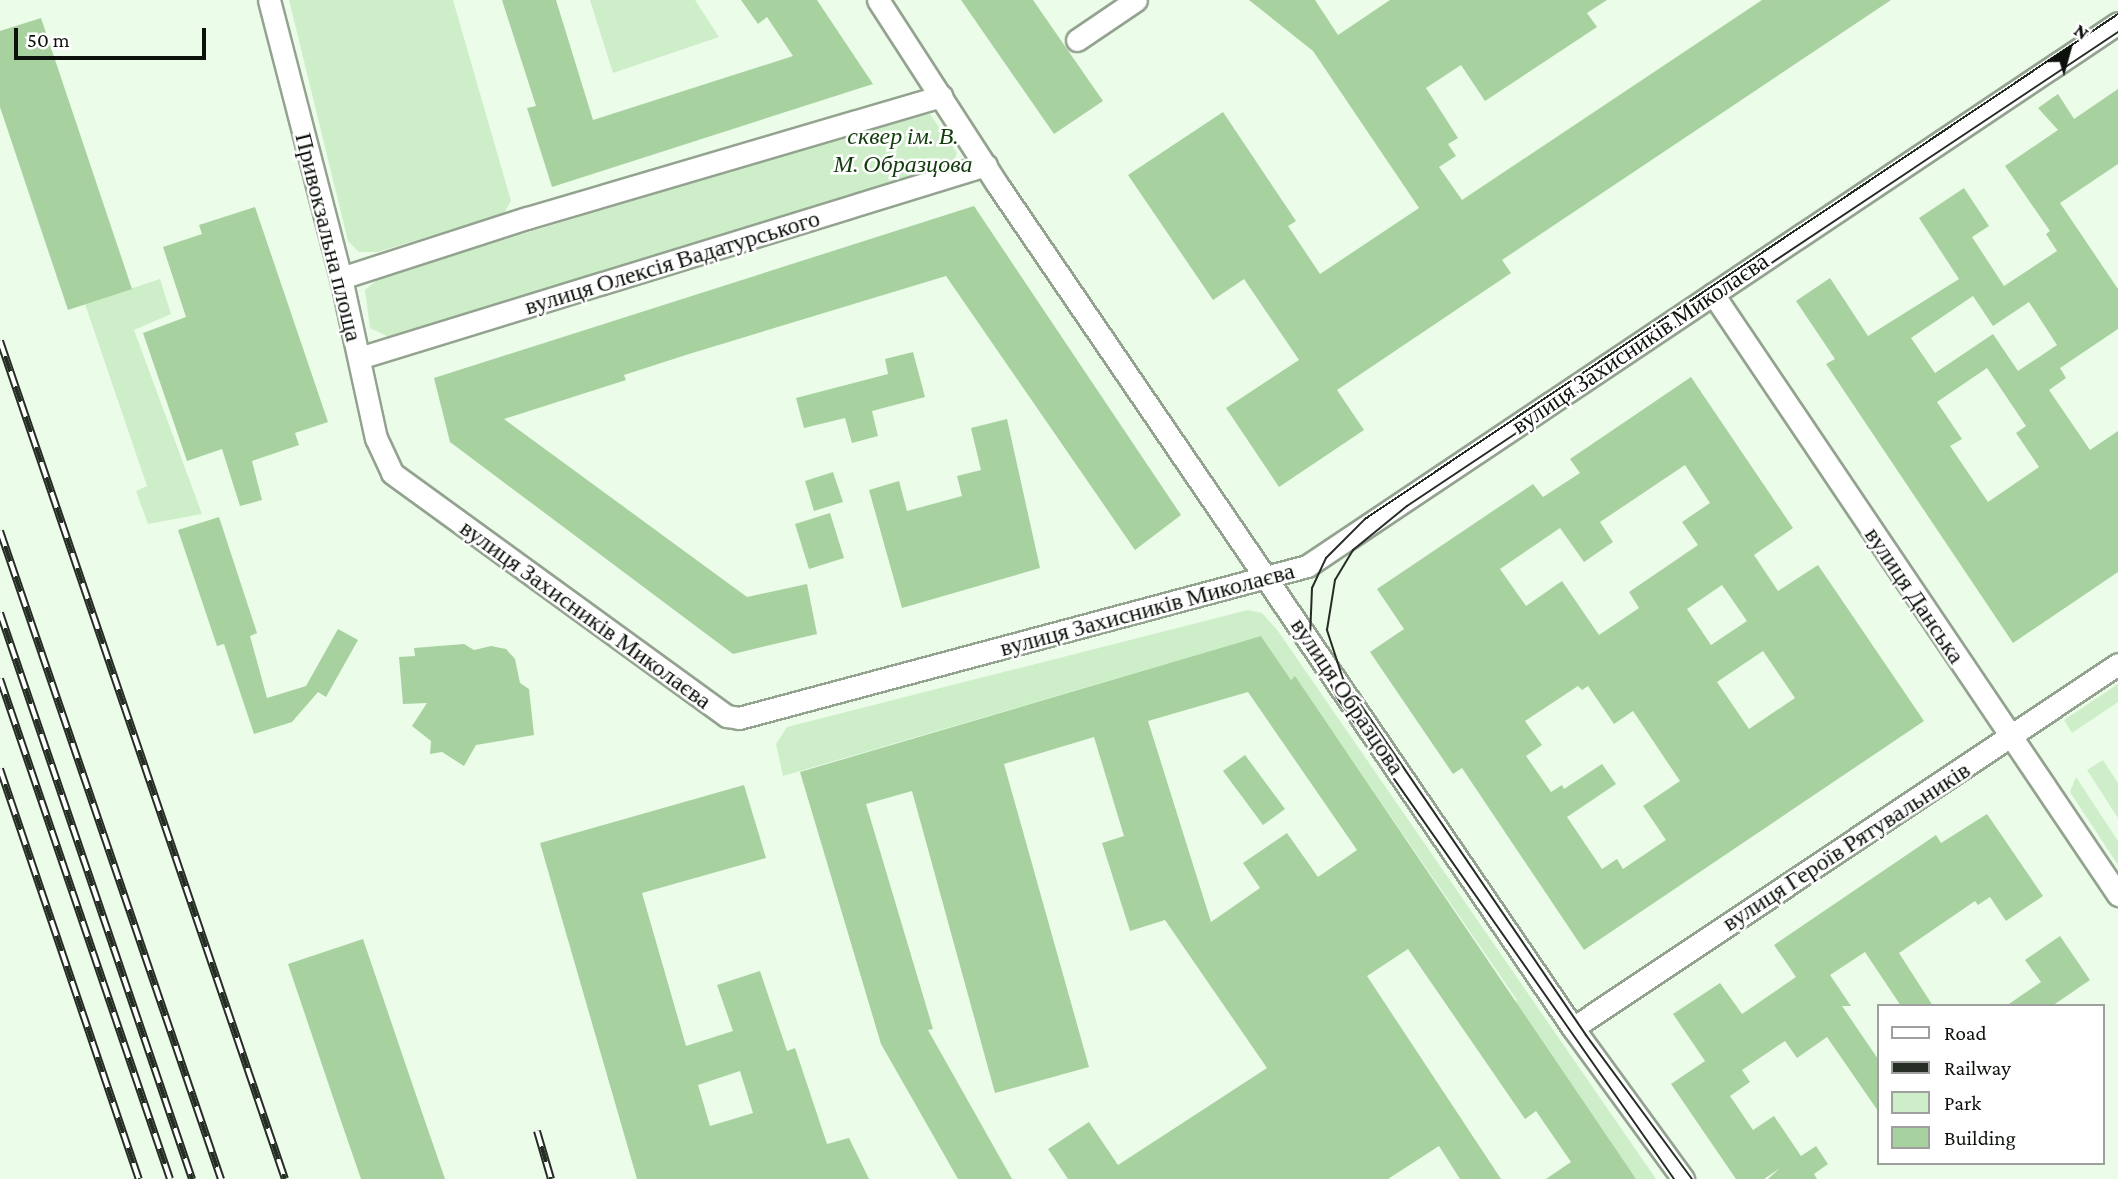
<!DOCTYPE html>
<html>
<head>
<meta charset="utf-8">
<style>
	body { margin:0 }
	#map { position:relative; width:2118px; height:1179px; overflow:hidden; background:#ebfce8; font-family:"Crimson Pro",serif }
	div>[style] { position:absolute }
	.green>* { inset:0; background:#ceeec9 }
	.building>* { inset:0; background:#a7d2a0 }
	.roads { filter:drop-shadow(2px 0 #93a390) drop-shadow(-2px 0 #93a390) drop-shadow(0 2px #93a390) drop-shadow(0 -2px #93a390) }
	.street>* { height:21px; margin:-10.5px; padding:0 10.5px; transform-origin:10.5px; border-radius:10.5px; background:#fff }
	.tram>* { height:2px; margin:-1px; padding:0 1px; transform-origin:1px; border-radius:1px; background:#262d25 }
	.rail>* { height:8px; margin-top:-4px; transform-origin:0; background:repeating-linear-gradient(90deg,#fff 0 16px,#262d25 0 32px); box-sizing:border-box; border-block:2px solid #262d25 }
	span { translate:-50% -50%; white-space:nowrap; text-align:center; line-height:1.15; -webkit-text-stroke:5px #fff; paint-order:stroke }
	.park-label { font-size:24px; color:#113c0b; font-style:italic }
	.street-label { font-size:24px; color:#0c120b }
	.legend { position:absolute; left:1877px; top:1004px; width:228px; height:161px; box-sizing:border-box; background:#fff; border:2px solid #9ea09d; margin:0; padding:9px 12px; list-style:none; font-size:21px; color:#0c120b }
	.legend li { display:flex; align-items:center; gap:14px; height:35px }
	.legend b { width:35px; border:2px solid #9ea09d }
	.north { position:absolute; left:2034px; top:14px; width:70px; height:70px; -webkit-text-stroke:5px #fff; paint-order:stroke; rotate:36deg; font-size:19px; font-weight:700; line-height:28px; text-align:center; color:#0c120b }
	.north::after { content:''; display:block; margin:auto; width:24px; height:32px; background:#0c120b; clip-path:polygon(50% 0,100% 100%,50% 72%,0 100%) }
	.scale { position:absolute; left:14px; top:28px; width:192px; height:32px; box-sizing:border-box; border:4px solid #0c120b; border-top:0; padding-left:9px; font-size:21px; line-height:24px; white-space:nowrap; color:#0c120b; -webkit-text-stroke:5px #fff; paint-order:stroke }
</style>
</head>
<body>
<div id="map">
	<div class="green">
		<div style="clip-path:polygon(289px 0,453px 0,511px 201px,504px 213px,378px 252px,359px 252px,348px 241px)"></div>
		<div style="clip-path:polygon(590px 0,695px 0,719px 37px,613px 73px)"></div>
		<div style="clip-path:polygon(930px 114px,957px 153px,954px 162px,939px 171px,401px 334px,389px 337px,370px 328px,365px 290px,381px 277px,903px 119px)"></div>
		<div style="clip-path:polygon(160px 279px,171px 314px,134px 330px,202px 514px,148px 524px,136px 491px,147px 486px,85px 304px)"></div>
		<div style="clip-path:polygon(1248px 610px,1262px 613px,1278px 631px,1656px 1179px,1636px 1179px,1510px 1005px,1517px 1000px,1295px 677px,1291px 680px,1261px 636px,783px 776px,776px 744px,787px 727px)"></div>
		<div style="clip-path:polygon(2118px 684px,2118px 702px,2072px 733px,2064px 720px)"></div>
		<div style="clip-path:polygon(2103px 760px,2118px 783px,2118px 818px,2087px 770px)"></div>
		<div style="clip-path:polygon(2076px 777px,2118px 841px,2118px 865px,2070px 792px)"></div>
	</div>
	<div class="building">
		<div style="clip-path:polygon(502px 0,556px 0,593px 120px,793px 56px,767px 17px,758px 24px,741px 0,817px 0,873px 84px,552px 187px,527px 108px,536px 106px)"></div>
		<div style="clip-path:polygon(961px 0,1033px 0,1103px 101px,1054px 134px)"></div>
		<div style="clip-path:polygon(1249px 0,1315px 0,1338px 35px,1390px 0,1607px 0,1587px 13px,1597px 27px,1485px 101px,1461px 65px,1426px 88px,1458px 138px,1448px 144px,1456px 156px,1439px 167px,1462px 200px,1762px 0,1891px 0,1502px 260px,1511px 273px,1337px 390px,1364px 430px,1279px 487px,1226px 408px,1299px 360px,1244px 279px,1213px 300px,1128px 175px,1223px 112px,1296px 221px,1288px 226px,1320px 274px,1419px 208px,1313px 51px)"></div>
		<div style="clip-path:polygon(41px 18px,132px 289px,68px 310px,0 107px,0 31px)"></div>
		<div style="clip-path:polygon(evenodd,2118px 89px,2118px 164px,2060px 203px,2118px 289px,2118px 329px,2060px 368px,2066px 378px,2049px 390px,2090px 450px,2118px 431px,2118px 572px,2013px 643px,1826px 364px,1835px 359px,1796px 301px,1830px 278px,1868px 336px,1959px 279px,1919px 218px,1964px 188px,1989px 226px,1972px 237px,2004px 286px,2057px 251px,2046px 234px,2050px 231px,2005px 166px,2058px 130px,2038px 108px,2058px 94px,2074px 119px,2118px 89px,1973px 296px,1993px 326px,2029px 302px,2057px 345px,2018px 371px,1993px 334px,1935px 373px,1911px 338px,1973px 296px,2118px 89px,1987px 368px,2026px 426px,2016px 433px,2039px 467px,1988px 502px,1950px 446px,1962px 439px,1937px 402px,1987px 368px)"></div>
		<div style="clip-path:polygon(974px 206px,1181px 515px,1135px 550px,946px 276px,689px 354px,624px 375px,626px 380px,504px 419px,747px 597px,807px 584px,817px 634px,733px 654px,450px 442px,434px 378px)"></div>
		<div style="clip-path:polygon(255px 207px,328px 422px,295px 433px,299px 445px,252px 461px,262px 500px,240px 506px,222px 449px,187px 461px,143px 333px,186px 317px,163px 247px,202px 234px,199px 225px)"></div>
		<div style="clip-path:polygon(913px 352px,925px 397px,872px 411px,878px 436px,852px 443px,845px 418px,804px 428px,796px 398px,888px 374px,885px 359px)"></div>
		<div style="clip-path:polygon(evenodd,1691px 377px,1793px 528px,1754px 555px,1778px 591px,1818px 565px,1924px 721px,1584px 950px,1462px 768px,1453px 774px,1370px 652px,1404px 629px,1377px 589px,1533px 484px,1543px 497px,1580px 473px,1570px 459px,1691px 377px,1685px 465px,1710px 503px,1682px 522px,1698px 545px,1629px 592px,1639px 608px,1599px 635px,1562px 581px,1526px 606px,1500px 569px,1560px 528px,1584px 562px,1613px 542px,1600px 522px,1685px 465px,1691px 377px,1722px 585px,1747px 621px,1711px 645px,1687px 609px,1722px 585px,1691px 377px,1763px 651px,1795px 698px,1749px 729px,1717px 682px,1763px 651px,1691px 377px,1578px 686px,1582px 690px,1588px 686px,1614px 724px,1633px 711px,1680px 781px,1643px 806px,1666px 840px,1623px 869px,1617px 859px,1602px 869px,1567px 817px,1616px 784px,1602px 764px,1564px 789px,1562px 785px,1551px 792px,1526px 756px,1542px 745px,1525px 721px,1578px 686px)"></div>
		<div style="clip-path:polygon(1007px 419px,1040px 568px,902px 608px,869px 490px,899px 481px,907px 511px,962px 496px,957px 476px,981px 470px,971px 428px)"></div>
		<div style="clip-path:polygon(833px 472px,843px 502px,814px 511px,805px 481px)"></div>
		<div style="clip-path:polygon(830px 513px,844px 558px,809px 569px,795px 524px)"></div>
		<div style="clip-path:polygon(219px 517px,257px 633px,250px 636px,267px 698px,306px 686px,338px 629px,358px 640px,326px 697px,318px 692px,292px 722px,254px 734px,224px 644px,217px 646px,178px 530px)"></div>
		<div style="clip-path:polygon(evenodd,1261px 636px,1291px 680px,1295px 676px,1636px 1179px,1546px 1179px,1571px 1162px,1536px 1111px,1525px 1119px,1408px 949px,1367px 976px,1501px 1179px,1460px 1179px,1439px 1146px,1388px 1179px,1068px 1179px,1048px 1149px,1089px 1122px,1118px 1165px,1267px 1068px,1165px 920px,1130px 931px,1102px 843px,1124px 836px,1094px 737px,1004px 764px,1089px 1067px,995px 1093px,912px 791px,866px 804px,933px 1029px,928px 1030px,1012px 1179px,958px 1179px,881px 1044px,800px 772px,1261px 636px,1248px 692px,1357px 850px,1318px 877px,1287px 833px,1243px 863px,1260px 888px,1211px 922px,1148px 721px,1248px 692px)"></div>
		<div style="clip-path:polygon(464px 644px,474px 650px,491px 646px,506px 649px,515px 659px,520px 683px,529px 689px,534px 735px,476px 745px,464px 766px,442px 752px,430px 754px,431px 741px,412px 726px,427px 703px,403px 704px,399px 657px,415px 656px,414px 648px)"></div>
		<div style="clip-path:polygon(1245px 755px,1285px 809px,1263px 825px,1223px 771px)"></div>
		<div style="clip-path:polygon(evenodd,744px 785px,766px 858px,642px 893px,686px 1046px,733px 1031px,717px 985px,760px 971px,787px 1051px,795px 1048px,827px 1144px,849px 1138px,869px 1179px,637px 1179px,540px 843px,744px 785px,740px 1071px,753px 1113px,710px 1126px,698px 1085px,740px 1071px)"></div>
		<div style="clip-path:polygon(1987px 814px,2043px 896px,2006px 921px,1990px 897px,1978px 905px,1975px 901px,1899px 953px,1933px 1006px,1901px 1006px,1865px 952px,1830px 975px,1851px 1006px,1842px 1006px,1878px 1059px,1878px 1111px,1827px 1037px,1797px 1058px,1785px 1041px,1742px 1070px,1750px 1082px,1730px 1096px,1753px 1130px,1774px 1116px,1801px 1156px,1816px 1146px,1828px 1164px,1814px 1174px,1817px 1179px,1768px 1179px,1780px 1168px,1764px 1179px,1736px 1179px,1671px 1084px,1705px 1061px,1673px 1014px,1720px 983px,1742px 1014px,1796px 977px,1774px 945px,1936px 835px,1941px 843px)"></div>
		<div style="clip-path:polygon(2060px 936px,2090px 980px,2052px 1006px,2006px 1006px,2041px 982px,2025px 960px)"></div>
		<div style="clip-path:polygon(363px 939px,416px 1095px,445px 1179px,361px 1179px,341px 1121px,288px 964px)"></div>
	</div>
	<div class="roads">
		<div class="street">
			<div style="left:269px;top:0;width:287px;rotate:75.5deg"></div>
			<div style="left:341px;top:278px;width:164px;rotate:77.7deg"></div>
			<div style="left:376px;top:438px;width:38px;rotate:65deg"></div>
			<div style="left:392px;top:473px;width:414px;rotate:36deg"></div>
			<div style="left:727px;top:716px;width:12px;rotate:9deg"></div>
			<div style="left:739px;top:718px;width:588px;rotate:-14.98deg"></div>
			<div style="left:1307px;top:566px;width:976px;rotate:-33.8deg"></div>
			<div style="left:878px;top:0;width:219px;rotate:57.1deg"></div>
			<div style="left:997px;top:184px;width:1022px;rotate:55.69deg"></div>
			<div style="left:1573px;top:1028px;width:187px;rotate:53.9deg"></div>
			<div style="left:1077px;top:40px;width:71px;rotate:-34.1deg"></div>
			<div style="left:341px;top:278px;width:195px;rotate:-17.9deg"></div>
			<div style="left:527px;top:218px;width:432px;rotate:-16.4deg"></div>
			<div style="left:1713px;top:294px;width:725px;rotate:56.02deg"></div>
			<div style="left:359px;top:358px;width:656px;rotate:-17.11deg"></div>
			<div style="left:1573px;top:1028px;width:655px;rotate:-33.74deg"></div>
		</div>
	</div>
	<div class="tram">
		<div style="left:1674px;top:1179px;width:590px;rotate:-124.98deg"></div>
		<div style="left:1336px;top:696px;width:64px;rotate:-114.1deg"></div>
		<div style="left:1310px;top:638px;width:50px;rotate:-87.7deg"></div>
		<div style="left:1312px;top:588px;width:33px;rotate:-65deg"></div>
		<div style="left:1326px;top:558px;width:55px;rotate:-45deg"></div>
		<div style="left:1365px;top:519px;width:907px;rotate:-33.85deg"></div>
		<div style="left:1692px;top:1179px;width:179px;rotate:-126.4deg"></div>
		<div style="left:1586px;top:1035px;width:431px;rotate:-124.3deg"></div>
		<div style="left:1343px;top:679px;width:52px;rotate:-108.1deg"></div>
		<div style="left:1327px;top:630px;width:51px;rotate:-80.9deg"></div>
		<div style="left:1335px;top:580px;width:35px;rotate:-59deg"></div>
		<div style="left:1353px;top:550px;width:70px;rotate:-39.2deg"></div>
		<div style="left:1407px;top:506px;width:855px;rotate:-33.69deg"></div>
	</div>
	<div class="rail">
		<div style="left:0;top:341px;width:885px;rotate:71.22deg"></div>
		<div style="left:0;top:531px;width:685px;rotate:71.17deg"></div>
		<div style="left:0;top:613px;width:598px;rotate:71.26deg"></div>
		<div style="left:0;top:679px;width:528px;rotate:71.22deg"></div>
		<div style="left:0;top:769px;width:433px;rotate:71.3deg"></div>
		<div style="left:537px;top:1131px;width:50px;rotate:73.7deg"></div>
	</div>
	<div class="park-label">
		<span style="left:903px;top:150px">сквер ім. В.<br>М. Образцова</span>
	</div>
	<div class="street-label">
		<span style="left:329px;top:237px;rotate:76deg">Привокзальна площа</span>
		<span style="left:672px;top:262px;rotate:-17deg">вулиця Олексія Вадатурського</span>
		<span style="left:1640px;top:343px;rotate:-34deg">вулиця Захисників Миколаєва</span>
		<span style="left:1915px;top:595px;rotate:56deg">вулиця Данська</span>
		<span style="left:1147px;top:609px;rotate:-15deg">вулиця Захисників Миколаєва</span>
		<span style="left:586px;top:614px;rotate:36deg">вулиця Захисників Миколаєва</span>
		<span style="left:1348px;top:696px;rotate:56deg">вулиця Образцова</span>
		<span style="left:1846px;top:846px;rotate:-33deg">вулиця Героїв Рятувальників</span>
	</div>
	<ul class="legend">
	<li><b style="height:9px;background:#fff"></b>Road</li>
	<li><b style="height:9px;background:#262d25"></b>Railway</li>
	<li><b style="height:19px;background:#ceeec9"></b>Park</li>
	<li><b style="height:19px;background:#a7d2a0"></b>Building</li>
	</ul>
	<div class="north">N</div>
	<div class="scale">50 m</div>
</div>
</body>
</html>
